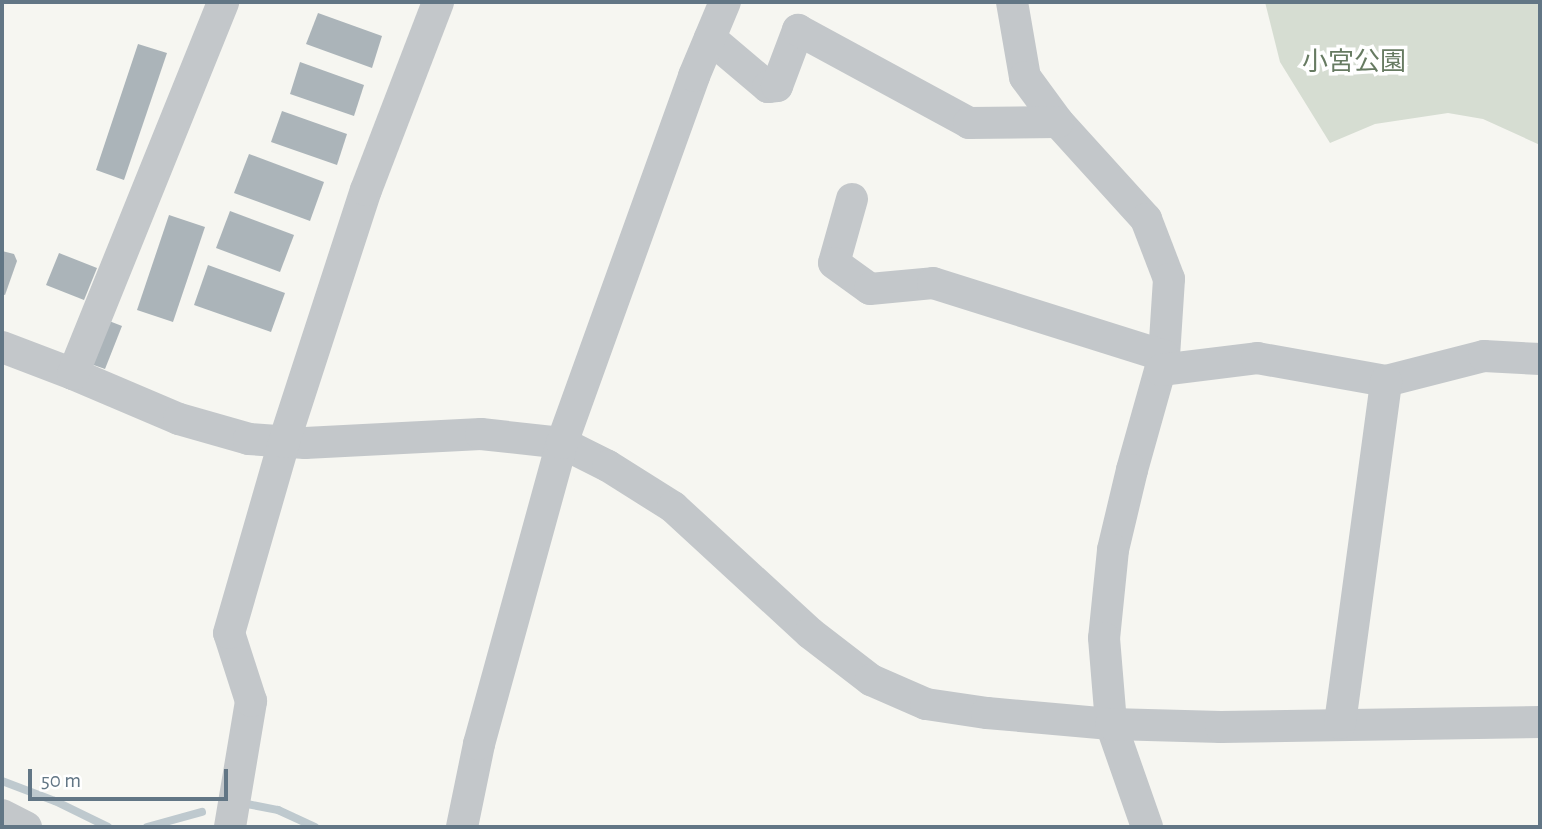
<!DOCTYPE html>
<html>
<head>
<meta charset="utf-8">
<style>
	body { margin:0 }
	#map { position:relative; width:1542px; height:829px; overflow:hidden; background:#f6f6f1; font-family:"Alegreya Sans","Noto Sans JP",sans-serif }
	div>[style] { position:absolute }
	.green>* { inset:0; background:#d6ddd2 }
	.stream>* { height:8px; margin:-4px; padding:0 4px; transform-origin:4px; border-radius:4px; background:#bec9ce }
	.building>* { inset:0; background:#abb4b9 }
	.minor>* { height:32px; margin:-16px; padding:0 16px; transform-origin:16px; border-radius:16px; background:#c3c7ca }
	span { translate:-50% -50%; white-space:nowrap; text-align:center; line-height:1.15; -webkit-text-stroke:7px #fff; paint-order:stroke }
	.park-label { font-size:26px; color:#677b62 }
	.frame { position:absolute; inset:0; border:4px solid #627685; pointer-events:none }
	.scale { position:absolute; left:28px; top:769px; width:200px; height:32px; box-sizing:border-box; border:4px solid #627685; border-top:0; padding-left:9px; font-size:21px; line-height:24px; white-space:nowrap; color:#627685; -webkit-text-stroke:5px #fff; paint-order:stroke }
</style>
</head>
<body>
<div id="map">
	<div class="green">
		<div style="clip-path:polygon(1265px 2px,1540px 2px,1540px 145px,1483px 119px,1448px 113px,1375px 124px,1330px 143px,1280px 62px)"></div>
	</div>
	<div class="stream">
		<div style="left:2px;top:781px;width:57px;rotate:20.7deg"></div>
		<div style="left:55px;top:801px;width:59px;rotate:26.1deg"></div>
		<div style="left:247px;top:804px;width:32px;rotate:11deg"></div>
		<div style="left:278px;top:810px;width:41px;rotate:24.7deg"></div>
		<div style="left:147px;top:827px;width:57px;rotate:-15.3deg"></div>
	</div>
	<div class="building">
		<div style="clip-path:polygon(318px 13px,382px 36px,372px 68px,306px 44px)"></div>
		<div style="clip-path:polygon(138px 44px,167px 53px,124px 180px,96px 170px)"></div>
		<div style="clip-path:polygon(300px 62px,364px 85px,354px 116px,290px 94px)"></div>
		<div style="clip-path:polygon(282px 111px,347px 134px,337px 165px,271px 142px)"></div>
		<div style="clip-path:polygon(249px 154px,324px 182px,310px 221px,234px 193px)"></div>
		<div style="clip-path:polygon(230px 211px,294px 235px,280px 272px,216px 248px)"></div>
		<div style="clip-path:polygon(169px 215px,205px 227px,173px 322px,137px 310px)"></div>
		<div style="clip-path:polygon(2px 251px,14px 254px,17px 261px,5px 295px,2px 294px)"></div>
		<div style="clip-path:polygon(59px 253px,97px 268px,84px 300px,46px 285px)"></div>
		<div style="clip-path:polygon(208px 265px,285px 293px,271px 332px,194px 305px)"></div>
		<div style="clip-path:polygon(104px 319px,122px 326px,105px 369px,88px 363px)"></div>
	</div>
	<div class="minor">
		<div style="left:1012px;top:2px;width:76px;rotate:80.2deg"></div>
		<div style="left:1025px;top:77px;width:56px;rotate:53.7deg"></div>
		<div style="left:1058px;top:122px;width:131px;rotate:47.8deg"></div>
		<div style="left:1146px;top:219px;width:64px;rotate:69deg"></div>
		<div style="left:1169px;top:279px;width:77px;rotate:93.7deg"></div>
		<div style="left:1164px;top:356px;width:118px;rotate:105.7deg"></div>
		<div style="left:1132px;top:470px;width:82px;rotate:103.4deg"></div>
		<div style="left:1113px;top:550px;width:88px;rotate:95.8deg"></div>
		<div style="left:1104px;top:638px;width:86px;rotate:85.3deg"></div>
		<div style="left:1111px;top:724px;width:109px;rotate:70.7deg"></div>
		<div style="left:710px;top:38px;width:76px;rotate:40.2deg"></div>
		<div style="left:768px;top:87px;width:9px;rotate:-6deg"></div>
		<div style="left:777px;top:86px;width:60px;rotate:-69.4deg"></div>
		<div style="left:798px;top:30px;width:195px;rotate:28.5deg"></div>
		<div style="left:969px;top:123px;width:89px;rotate:-0.6deg"></div>
		<div style="left:852px;top:199px;width:66px;rotate:105.7deg"></div>
		<div style="left:834px;top:263px;width:44px;rotate:35.8deg"></div>
		<div style="left:870px;top:289px;width:63px;rotate:-5.4deg"></div>
		<div style="left:933px;top:283px;width:242px;rotate:17.5deg"></div>
		<div style="left:2px;top:347px;width:76px;rotate:20.8deg"></div>
		<div style="left:73px;top:374px;width:115px;rotate:23deg"></div>
		<div style="left:179px;top:419px;width:73px;rotate:15.9deg"></div>
		<div style="left:249px;top:439px;width:56px;rotate:4.1deg"></div>
		<div style="left:305px;top:443px;width:176px;rotate:-2.9deg"></div>
		<div style="left:481px;top:434px;width:81px;rotate:6.3deg"></div>
		<div style="left:562px;top:443px;width:51px;rotate:26.6deg"></div>
		<div style="left:608px;top:466px;width:77px;rotate:32.2deg"></div>
		<div style="left:673px;top:507px;width:186px;rotate:42.6deg"></div>
		<div style="left:810px;top:633px;width:77px;rotate:37.6deg"></div>
		<div style="left:871px;top:680px;width:60px;rotate:23.6deg"></div>
		<div style="left:926px;top:704px;width:62px;rotate:8.4deg"></div>
		<div style="left:987px;top:713px;width:124px;rotate:5.1deg"></div>
		<div style="left:1111px;top:724px;width:110px;rotate:1.6deg"></div>
		<div style="left:1221px;top:727px;width:319px;rotate:-0.9deg"></div>
		<div style="left:1161px;top:370px;width:97px;rotate:-7.1deg"></div>
		<div style="left:1257px;top:358px;width:131px;rotate:10.1deg"></div>
		<div style="left:1386px;top:381px;width:101px;rotate:-14.3deg"></div>
		<div style="left:1484px;top:356px;width:56px;rotate:3.1deg"></div>
		<div style="left:73px;top:374px;width:401px;rotate:-68deg"></div>
		<div style="left:1340px;top:723px;width:345px;rotate:-82.3deg"></div>
		<div style="left:2px;top:815px;width:27px;rotate:27deg"></div>
		<div style="left:230px;top:827px;width:128px;rotate:-80.5deg"></div>
		<div style="left:251px;top:701px;width:71px;rotate:-107.9deg"></div>
		<div style="left:229px;top:633px;width:199px;rotate:-73.9deg"></div>
		<div style="left:284px;top:442px;width:265px;rotate:-72deg"></div>
		<div style="left:366px;top:190px;width:201px;rotate:-69deg"></div>
		<div style="left:462px;top:827px;width:85px;rotate:-78.4deg"></div>
		<div style="left:479px;top:744px;width:312px;rotate:-74.6deg"></div>
		<div style="left:562px;top:443px;width:390px;rotate:-70.2deg"></div>
		<div style="left:694px;top:76px;width:80px;rotate:-67.3deg"></div>
	</div>
	<div class="park-label">
		<span style="left:1354px;top:63px">小宮公園</span>
	</div>
	<div class="frame"></div>
	<div class="scale">50 m</div>
</div>
</body>
</html>
